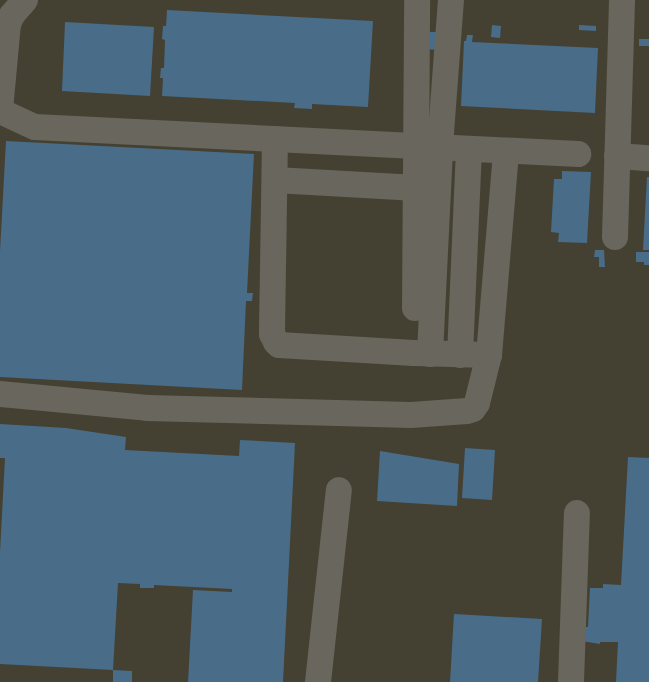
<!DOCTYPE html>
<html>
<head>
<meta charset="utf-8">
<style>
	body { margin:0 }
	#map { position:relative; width:649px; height:682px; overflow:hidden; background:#38362e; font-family:"Libre Baskerville",serif }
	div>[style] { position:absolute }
	.built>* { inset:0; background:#444132 }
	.building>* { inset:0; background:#496c89 }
	.minor>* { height:26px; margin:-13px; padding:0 13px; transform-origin:13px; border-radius:13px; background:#68665d }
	span { translate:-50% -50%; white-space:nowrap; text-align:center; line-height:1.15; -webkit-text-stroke:4px #38362e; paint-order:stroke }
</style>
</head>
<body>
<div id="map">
	<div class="built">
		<div style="clip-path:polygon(0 0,649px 0,649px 682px,0 682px)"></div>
	</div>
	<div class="building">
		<div style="clip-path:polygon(167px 10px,373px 21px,368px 107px,312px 104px,312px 109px,294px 108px,295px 103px,162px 96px,163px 78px,160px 78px,161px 68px,164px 68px,165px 40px,162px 39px,163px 26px,166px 26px)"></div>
		<div style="clip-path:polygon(65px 22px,154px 27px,150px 96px,62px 91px)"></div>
		<div style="clip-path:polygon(492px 25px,501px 26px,500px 38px,491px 37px)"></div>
		<div style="clip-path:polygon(579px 25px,596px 26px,596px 31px,579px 30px)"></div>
		<div style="clip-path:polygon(426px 32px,439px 32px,438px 50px,425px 49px)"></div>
		<div style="clip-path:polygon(467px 35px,473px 35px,472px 42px,598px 48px,595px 113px,461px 106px,464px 41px,466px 41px)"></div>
		<div style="clip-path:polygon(639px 39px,649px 39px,649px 46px,639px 46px)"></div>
		<div style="clip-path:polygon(6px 141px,254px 154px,247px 293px,253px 293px,252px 301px,246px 301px,242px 390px,0 377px,0 251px)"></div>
		<div style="clip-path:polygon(562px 171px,591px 172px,587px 243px,558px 242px,559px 233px,551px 232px,554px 179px,562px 179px)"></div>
		<div style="clip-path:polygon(647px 177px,649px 177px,649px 250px,643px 250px)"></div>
		<div style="clip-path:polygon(595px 250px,604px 250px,605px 267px,599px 267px,599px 257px,594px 257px)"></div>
		<div style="clip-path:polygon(636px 252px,649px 252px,649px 265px,644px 265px,644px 262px,636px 262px)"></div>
		<div style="clip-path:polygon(0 424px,66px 428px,126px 437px,125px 450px,239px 456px,240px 440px,295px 443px,283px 682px,188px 682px,193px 590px,232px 592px,232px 589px,154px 585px,154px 588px,140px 588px,140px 584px,118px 583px,113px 670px,0 664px,0 552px,5px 458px,0 458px)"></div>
		<div style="clip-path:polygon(465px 448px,495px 450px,492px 500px,462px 498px)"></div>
		<div style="clip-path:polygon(380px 451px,459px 464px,457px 506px,377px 501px)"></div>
		<div style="clip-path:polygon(628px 457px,649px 458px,649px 682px,616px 682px,618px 642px,600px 642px,600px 644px,582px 641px,583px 627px,588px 627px,590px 588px,603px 588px,603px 584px,621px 585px)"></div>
		<div style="clip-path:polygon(454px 614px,542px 619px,538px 682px,450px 682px)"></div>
		<div style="clip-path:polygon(113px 670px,132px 671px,132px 682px,113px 682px)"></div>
	</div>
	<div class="minor">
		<div style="left:0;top:110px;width:86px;rotate:-84.7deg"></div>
		<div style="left:8px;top:24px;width:10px;rotate:-66deg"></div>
		<div style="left:12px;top:15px;width:20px;rotate:-49deg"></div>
		<div style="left:0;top:111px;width:38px;rotate:25deg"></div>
		<div style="left:35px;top:127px;width:544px;rotate:2.85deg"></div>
		<div style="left:275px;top:139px;width:195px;rotate:90.9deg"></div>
		<div style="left:272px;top:334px;width:9px;rotate:63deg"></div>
		<div style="left:276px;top:342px;width:4px;rotate:45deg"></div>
		<div style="left:279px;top:345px;width:135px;rotate:3.4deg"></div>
		<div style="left:414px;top:353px;width:75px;rotate:1.5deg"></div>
		<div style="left:617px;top:156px;width:32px;rotate:4deg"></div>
		<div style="left:275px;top:180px;width:142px;rotate:3.2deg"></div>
		<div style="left:615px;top:237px;width:237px;rotate:-88.3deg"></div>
		<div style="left:415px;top:308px;width:308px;rotate:-89.6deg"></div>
		<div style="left:430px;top:354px;width:208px;rotate:-87.2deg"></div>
		<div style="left:440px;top:146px;width:146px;rotate:-85.7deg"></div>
		<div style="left:460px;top:355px;width:206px;rotate:-87.5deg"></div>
		<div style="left:0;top:394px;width:148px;rotate:5.4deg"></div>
		<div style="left:147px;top:408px;width:264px;rotate:1.5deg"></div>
		<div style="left:411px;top:415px;width:56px;rotate:-4.1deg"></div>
		<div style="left:467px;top:411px;width:6px;rotate:-18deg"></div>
		<div style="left:473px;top:409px;width:7px;rotate:-56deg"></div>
		<div style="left:477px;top:403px;width:49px;rotate:-76deg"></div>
		<div style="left:489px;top:355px;width:205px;rotate:-85.2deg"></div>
		<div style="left:318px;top:682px;width:193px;rotate:-83.8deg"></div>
		<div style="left:571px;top:682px;width:169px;rotate:-88deg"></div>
	</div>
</div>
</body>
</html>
